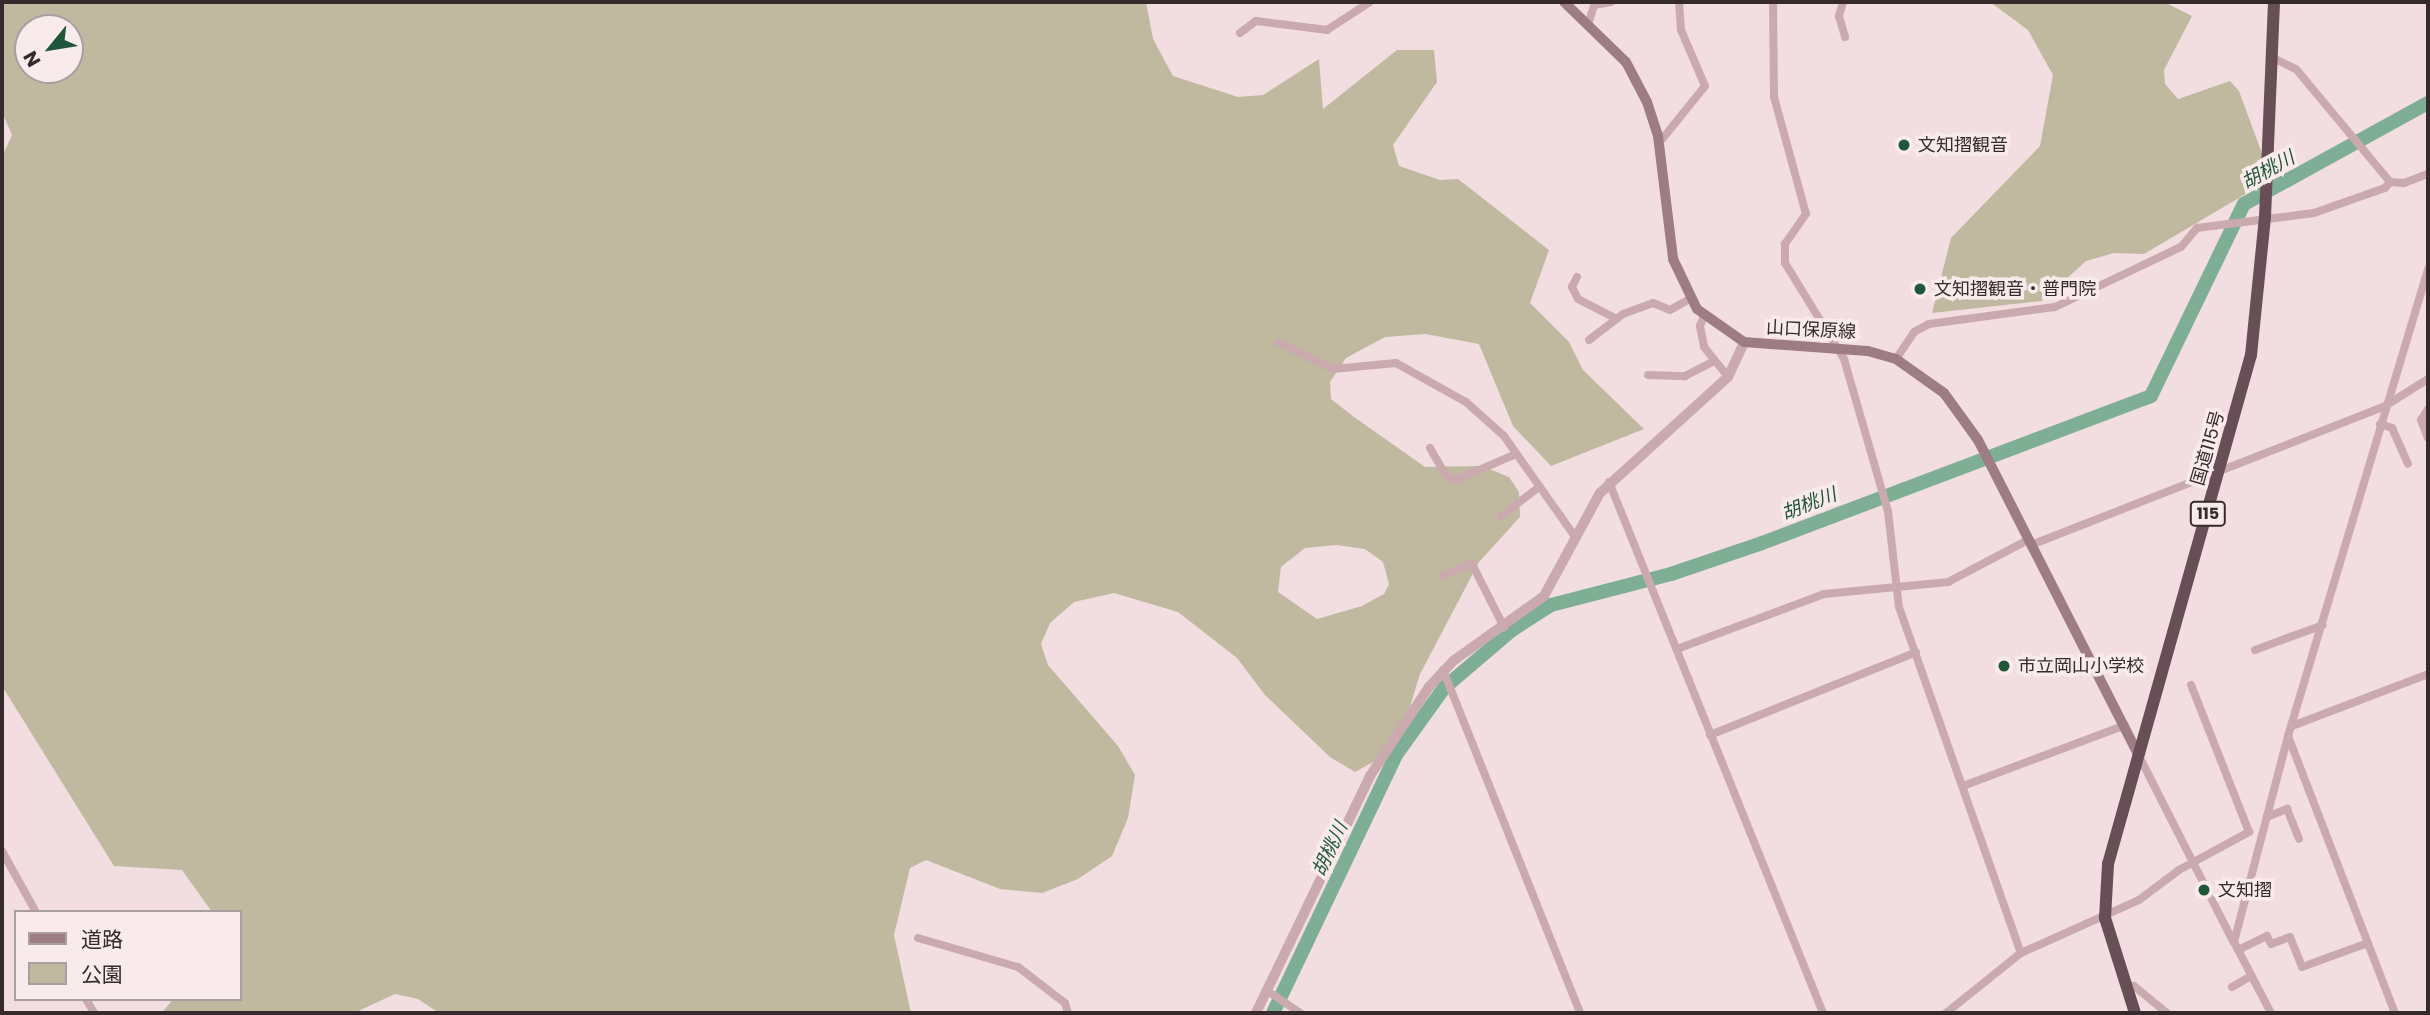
<!DOCTYPE html>
<html>
<head>
<meta charset="utf-8">
<style>
	body { margin:0 }
	#map { position:relative; width:2430px; height:1015px; overflow:hidden; background:#f2dee0; font-family:Poppins,"Noto Sans JP",sans-serif }
	div>[style] { position:absolute }
	.green>* { inset:0; background:#c0b89f }
	.river>* { height:14px; margin:-7px; padding:0 7px; transform-origin:7px; border-radius:7px; background:#7eae93 }
	.minor>* { height:8px; margin:-4px; padding:0 4px; transform-origin:4px; border-radius:4px; background:#caaaaf }
	.tertiary>* { height:10px; margin:-5px; padding:0 5px; transform-origin:5px; border-radius:5px; background:#caaaaf }
	.secondary>* { height:10px; margin:-5px; padding:0 5px; transform-origin:5px; border-radius:5px; background:#9d7c83 }
	.trunk>* { height:12px; margin:-6px; padding:0 6px; transform-origin:6px; border-radius:6px; background:#684e56 }
	.dots>* { width:19px; height:19px; translate:-50% -50%; box-sizing:border-box; border:4px solid #f9ebeb; border-radius:50% }
	span { translate:-50% -50%; white-space:nowrap; text-align:center; line-height:1.15; -webkit-text-stroke:7px #f9ebeb; paint-order:stroke }
	.shield-label span { padding:2px 5px; background:#f9ebeb; border:2px solid; border-radius:5px; -webkit-text-stroke-width:0 }
	.shield-label { font-size:16px; color:#372a2d; font-weight:700 }
	.poi-label { font-size:18px; color:#372a2d }
	.left { translate:0 -50%; text-align:left }
	.street-label { font-size:18px; color:#372a2d }
	.water-label { font-size:19px; color:#20573a; font-style:italic }
	.frame { position:absolute; inset:0; border:4px solid #372a2d; pointer-events:none }
	.legend { position:absolute; left:14px; top:910px; width:228px; height:91px; box-sizing:border-box; background:#f9ebeb; border:2px solid #ab9e9f; margin:0; padding:9px 12px; list-style:none; font-size:21px; color:#372a2d }
	.legend li { display:flex; align-items:center; gap:14px; height:35px }
	.legend b { width:35px; border:2px solid #ab9e9f }
	.north { position:absolute; left:14px; top:14px; width:70px; height:70px; box-sizing:border-box; background:#f9ebeb; border:2px solid #ab9e9f; border-radius:50%; rotate:240deg; font-size:19px; font-weight:700; line-height:28px; text-align:center; color:#372a2d }
	.north::after { content:''; display:block; margin:auto; width:24px; height:32px; background:#20573a; clip-path:polygon(50% 0,100% 100%,50% 72%,0 100%) }
</style>
</head>
<body>
<div id="map">
	<div class="green">
		<div style="clip-path:polygon(evenodd,2px 2px,1146px 2px,1153px 39px,1173px 76px,1238px 97px,1263px 95px,1319px 59px,1323px 109px,1397px 50px,1434px 50px,1437px 82px,1393px 145px,1399px 166px,1440px 180px,1458px 179px,1549px 250px,1530px 303px,1569px 342px,1583px 370px,1644px 429px,1551px 466px,1513px 426px,1479px 344px,1426px 334px,1385px 337px,1346px 358px,1330px 382px,1331px 399px,1354px 417px,1425px 467px,1482px 466px,1509px 477px,1519px 492px,1520px 517px,1479px 562px,1420px 674px,1397px 749px,1355px 772px,1330px 757px,1265px 695px,1237px 658px,1178px 612px,1114px 593px,1074px 602px,1050px 623px,1041px 644px,1048px 665px,1118px 746px,1135px 775px,1128px 818px,1112px 856px,1078px 879px,1042px 893px,1000px 889px,926px 860px,910px 868px,894px 935px,911px 1013px,439px 1013px,418px 999px,395px 994px,354px 1013px,162px 1013px,173px 999px,240px 999px,240px 912px,212px 912px,182px 870px,114px 866px,2px 686px,2px 157px,12px 135px,2px 112px,2px 2px,28px 28px,70px 28px,70px 70px,28px 70px,28px 28px,2px 2px,1336px 545px,1365px 549px,1383px 562px,1389px 584px,1384px 594px,1362px 606px,1317px 619px,1278px 592px,1281px 567px,1305px 548px,1336px 545px)"></div>
		<div style="clip-path:polygon(1990px 2px,2164px 2px,2192px 16px,2164px 70px,2165px 84px,2178px 99px,2230px 81px,2239px 91px,2264px 159px,2254px 189px,2144px 254px,2114px 253px,2086px 261px,2042px 301px,1932px 313px,1951px 238px,2040px 146px,2053px 75px,2028px 30px)"></div>
	</div>
	<div class="river">
		<div style="left:1273px;top:1013px;width:286px;rotate:-64.5deg"></div>
		<div style="left:1396px;top:755px;width:82px;rotate:-54.4deg"></div>
		<div style="left:1444px;top:688px;width:89px;rotate:-40.5deg"></div>
		<div style="left:1512px;top:630px;width:46px;rotate:-32.7deg"></div>
		<div style="left:1551px;top:605px;width:124px;rotate:-14.5deg"></div>
		<div style="left:1671px;top:574px;width:96px;rotate:-18.8deg"></div>
		<div style="left:1762px;top:543px;width:416px;rotate:-20.7deg"></div>
		<div style="left:2151px;top:396px;width:213px;rotate:-64.2deg"></div>
		<div style="left:2244px;top:204px;width:210px;rotate:-28.8deg"></div>
	</div>
	<div class="minor">
		<div style="left:1773px;top:2px;width:95px;rotate:89.4deg"></div>
		<div style="left:1774px;top:97px;width:121px;rotate:74.7deg"></div>
		<div style="left:1806px;top:214px;width:37px;rotate:125deg"></div>
		<div style="left:1785px;top:244px;width:19px;rotate:90deg"></div>
		<div style="left:1785px;top:263px;width:113px;rotate:58.4deg"></div>
		<div style="left:1844px;top:359px;width:158px;rotate:73.9deg"></div>
		<div style="left:1888px;top:511px;width:97px;rotate:83.5deg"></div>
		<div style="left:1899px;top:607px;width:367px;rotate:70.6deg"></div>
		<div style="left:1843px;top:2px;width:15px;rotate:106deg"></div>
		<div style="left:1839px;top:16px;width:22px;rotate:74deg"></div>
		<div style="left:1594px;top:5px;width:17px;rotate:-10deg"></div>
		<div style="left:1588px;top:25px;width:24px;rotate:-73deg"></div>
		<div style="left:1240px;top:33px;width:20px;rotate:-37deg"></div>
		<div style="left:1256px;top:21px;width:72px;rotate:7.2deg"></div>
		<div style="left:1327px;top:30px;width:51px;rotate:-33.1deg"></div>
		<div style="left:2273px;top:58px;width:25px;rotate:26deg"></div>
		<div style="left:2296px;top:69px;width:147px;rotate:50.2deg"></div>
		<div style="left:2390px;top:182px;width:14px;rotate:4deg"></div>
		<div style="left:2404px;top:183px;width:26px;rotate:-21deg"></div>
		<div style="left:1659px;top:143px;width:73px;rotate:-51.1deg"></div>
		<div style="left:1705px;top:86px;width:61px;rotate:-113.2deg"></div>
		<div style="left:1681px;top:30px;width:28px;rotate:-94deg"></div>
		<div style="left:1577px;top:277px;width:11px;rotate:117deg"></div>
		<div style="left:1572px;top:287px;width:13px;rotate:63deg"></div>
		<div style="left:1578px;top:299px;width:42px;rotate:27.2deg"></div>
		<div style="left:1704px;top:316px;width:11px;rotate:112deg"></div>
		<div style="left:1700px;top:326px;width:21px;rotate:79deg"></div>
		<div style="left:1704px;top:347px;width:38px;rotate:51deg"></div>
		<div style="left:1589px;top:340px;width:43px;rotate:-37.4deg"></div>
		<div style="left:1623px;top:314px;width:32px;rotate:-20deg"></div>
		<div style="left:1653px;top:303px;width:18px;rotate:22deg"></div>
		<div style="left:1670px;top:310px;width:23px;rotate:-29deg"></div>
		<div style="left:1278px;top:342px;width:61px;rotate:26.1deg"></div>
		<div style="left:1333px;top:369px;width:63px;rotate:-5.4deg"></div>
		<div style="left:1396px;top:363px;width:80px;rotate:29.1deg"></div>
		<div style="left:1466px;top:402px;width:51px;rotate:41.8deg"></div>
		<div style="left:1504px;top:436px;width:125px;rotate:54.8deg"></div>
		<div style="left:1896px;top:359px;width:32px;rotate:-56deg"></div>
		<div style="left:1914px;top:332px;width:17px;rotate:-28deg"></div>
		<div style="left:1929px;top:324px;width:127px;rotate:-7.7deg"></div>
		<div style="left:2055px;top:307px;width:140px;rotate:-25.5deg"></div>
		<div style="left:2181px;top:247px;width:25px;rotate:-50deg"></div>
		<div style="left:2197px;top:228px;width:118px;rotate:-7.3deg"></div>
		<div style="left:2314px;top:213px;width:75px;rotate:-19.4deg"></div>
		<div style="left:2385px;top:188px;width:8px;rotate:-50deg"></div>
		<div style="left:1648px;top:375px;width:37px;rotate:2deg"></div>
		<div style="left:1685px;top:376px;width:31px;rotate:-27deg"></div>
		<div style="left:2428px;top:409px;width:13px;rotate:122deg"></div>
		<div style="left:2421px;top:420px;width:19px;rotate:69deg"></div>
		<div style="left:2380px;top:424px;width:13px;rotate:18deg"></div>
		<div style="left:2392px;top:428px;width:39px;rotate:66deg"></div>
		<div style="left:1430px;top:448px;width:30px;rotate:60deg"></div>
		<div style="left:1445px;top:474px;width:13px;rotate:29deg"></div>
		<div style="left:1456px;top:480px;width:65px;rotate:-23.4deg"></div>
		<div style="left:1609px;top:482px;width:573px;rotate:68.05deg"></div>
		<div style="left:1501px;top:516px;width:48px;rotate:-37.3deg"></div>
		<div style="left:2031px;top:545px;width:380px;rotate:-21.4deg"></div>
		<div style="left:2385px;top:406px;width:51px;rotate:-32.1deg"></div>
		<div style="left:1443px;top:575px;width:31px;rotate:-21deg"></div>
		<div style="left:1472px;top:564px;width:71px;rotate:63.1deg"></div>
		<div style="left:1677px;top:649px;width:157px;rotate:-20.5deg"></div>
		<div style="left:1824px;top:594px;width:125px;rotate:-5.5deg"></div>
		<div style="left:1948px;top:582px;width:90px;rotate:-27.7deg"></div>
		<div style="left:2255px;top:650px;width:72px;rotate:-20.2deg"></div>
		<div style="left:1443px;top:670px;width:369px;rotate:68.2deg"></div>
		<div style="left:2292px;top:726px;width:146px;rotate:-20.9deg"></div>
		<div style="left:1710px;top:735px;width:222px;rotate:-21.9deg"></div>
		<div style="left:2288px;top:736px;width:297px;rotate:68.9deg"></div>
		<div style="left:2138px;top:754px;width:210px;rotate:63.1deg"></div>
		<div style="left:1963px;top:786px;width:173px;rotate:-20.6deg"></div>
		<div style="left:2267px;top:817px;width:22px;rotate:-22deg"></div>
		<div style="left:2287px;top:809px;width:32px;rotate:68deg"></div>
		<div style="left:2px;top:851px;width:70px;rotate:60.9deg"></div>
		<div style="left:918px;top:938px;width:104px;rotate:16.2deg"></div>
		<div style="left:1018px;top:967px;width:59px;rotate:37.5deg"></div>
		<div style="left:1065px;top:1003px;width:10px;rotate:73deg"></div>
		<div style="left:2238px;top:950px;width:32px;rotate:-26deg"></div>
		<div style="left:2267px;top:936px;width:9px;rotate:63deg"></div>
		<div style="left:2271px;top:944px;width:20px;rotate:-20deg"></div>
		<div style="left:2290px;top:937px;width:32px;rotate:68deg"></div>
		<div style="left:2302px;top:967px;width:70px;rotate:-20deg"></div>
		<div style="left:2125px;top:986px;width:9px"></div>
		<div style="left:2134px;top:986px;width:43px;rotate:39.3deg"></div>
		<div style="left:2232px;top:987px;width:22px;rotate:-30deg"></div>
		<div style="left:1269px;top:992px;width:37px;rotate:34deg"></div>
		<div style="left:86px;top:999px;width:16px;rotate:60deg"></div>
		<div style="left:1946px;top:1013px;width:96px;rotate:-38.7deg"></div>
		<div style="left:2021px;top:953px;width:129px;rotate:-24.2deg"></div>
		<div style="left:2139px;top:900px;width:50px;rotate:-36.9deg"></div>
		<div style="left:2179px;top:870px;width:80px;rotate:-28.5deg"></div>
		<div style="left:2249px;top:832px;width:158px;rotate:-111.5deg"></div>
		<div style="left:2271px;top:1013px;width:80px;rotate:-117.5deg"></div>
		<div style="left:2234px;top:942px;width:213px;rotate:-75.3deg"></div>
		<div style="left:2288px;top:736px;width:488px;rotate:-73.3deg"></div>
	</div>
	<div class="tertiary">
		<div style="left:1256px;top:1013px;width:263px;rotate:-64.3deg"></div>
		<div style="left:1370px;top:776px;width:107px;rotate:-56.5deg"></div>
		<div style="left:1429px;top:687px;width:35px;rotate:-47deg"></div>
		<div style="left:1453px;top:661px;width:112px;rotate:-35.5deg"></div>
		<div style="left:1544px;top:596px;width:117px;rotate:-61.5deg"></div>
		<div style="left:1600px;top:493px;width:173px;rotate:-42.2deg"></div>
		<div style="left:1728px;top:377px;width:38px;rotate:-65deg"></div>
	</div>
	<div class="secondary">
		<div style="left:1564px;top:2px;width:86px;rotate:44.1deg"></div>
		<div style="left:1626px;top:62px;width:45px;rotate:62.3deg"></div>
		<div style="left:1647px;top:102px;width:36px;rotate:72deg"></div>
		<div style="left:1658px;top:136px;width:124px;rotate:83deg"></div>
		<div style="left:1673px;top:259px;width:55px;rotate:64.4deg"></div>
		<div style="left:1697px;top:309px;width:57px;rotate:35.1deg"></div>
		<div style="left:1744px;top:342px;width:124px;rotate:4.2deg"></div>
		<div style="left:1868px;top:351px;width:29px;rotate:16deg"></div>
		<div style="left:1896px;top:359px;width:59px;rotate:35.3deg"></div>
		<div style="left:1944px;top:393px;width:58px;rotate:54.1deg"></div>
		<div style="left:1978px;top:440px;width:352px;rotate:63deg"></div>
	</div>
	<div class="trunk">
		<div style="left:2135px;top:1013px;width:100px;rotate:-107.5deg"></div>
		<div style="left:2105px;top:918px;width:54px;rotate:-86.8deg"></div>
		<div style="left:2108px;top:864px;width:529px;rotate:-74.31deg"></div>
		<div style="left:2251px;top:355px;width:139px;rotate:-84.2deg"></div>
		<div style="left:2265px;top:217px;width:215px;rotate:-87.6deg"></div>
	</div>
	<div class="dots">
		<div style="left:1904px;top:145px;background:#20573a"></div>
		<div style="left:1920px;top:289px;background:#20573a"></div>
		<div style="left:2004px;top:666px;background:#20573a"></div>
		<div style="left:2204px;top:890px;background:#20573a"></div>
	</div>
	<div class="shield-label">
		<span style="left:2208px;top:514px">115</span>
	</div>
	<div class="poi-label">
		<span class="left" style="left:1918px;top:145px">文知摺観音</span>
		<span class="left" style="left:1934px;top:289px">文知摺観音・普門院</span>
		<span class="left" style="left:2018px;top:666px">市立岡山小学校</span>
		<span class="left" style="left:2218px;top:890px">文知摺</span>
	</div>
	<div class="street-label">
		<span style="left:1811px;top:330px;rotate:3deg">山口保原線</span>
		<span style="left:2208px;top:448px;rotate:-74deg">国道115号</span>
	</div>
	<div class="water-label">
		<span style="left:2268px;top:170px;rotate:-29deg">胡桃川</span>
		<span style="left:1809px;top:504px;rotate:-21deg">胡桃川</span>
		<span style="left:1330px;top:849px;rotate:-65deg">胡桃川</span>
	</div>
	<div class="frame"></div>
	<ul class="legend">
	<li><b style="height:9px;background:#9d7c83"></b>道路</li>
	<li><b style="height:19px;background:#c0b89f"></b>公園</li>
	</ul>
	<div class="north">N</div>
</div>
</body>
</html>
